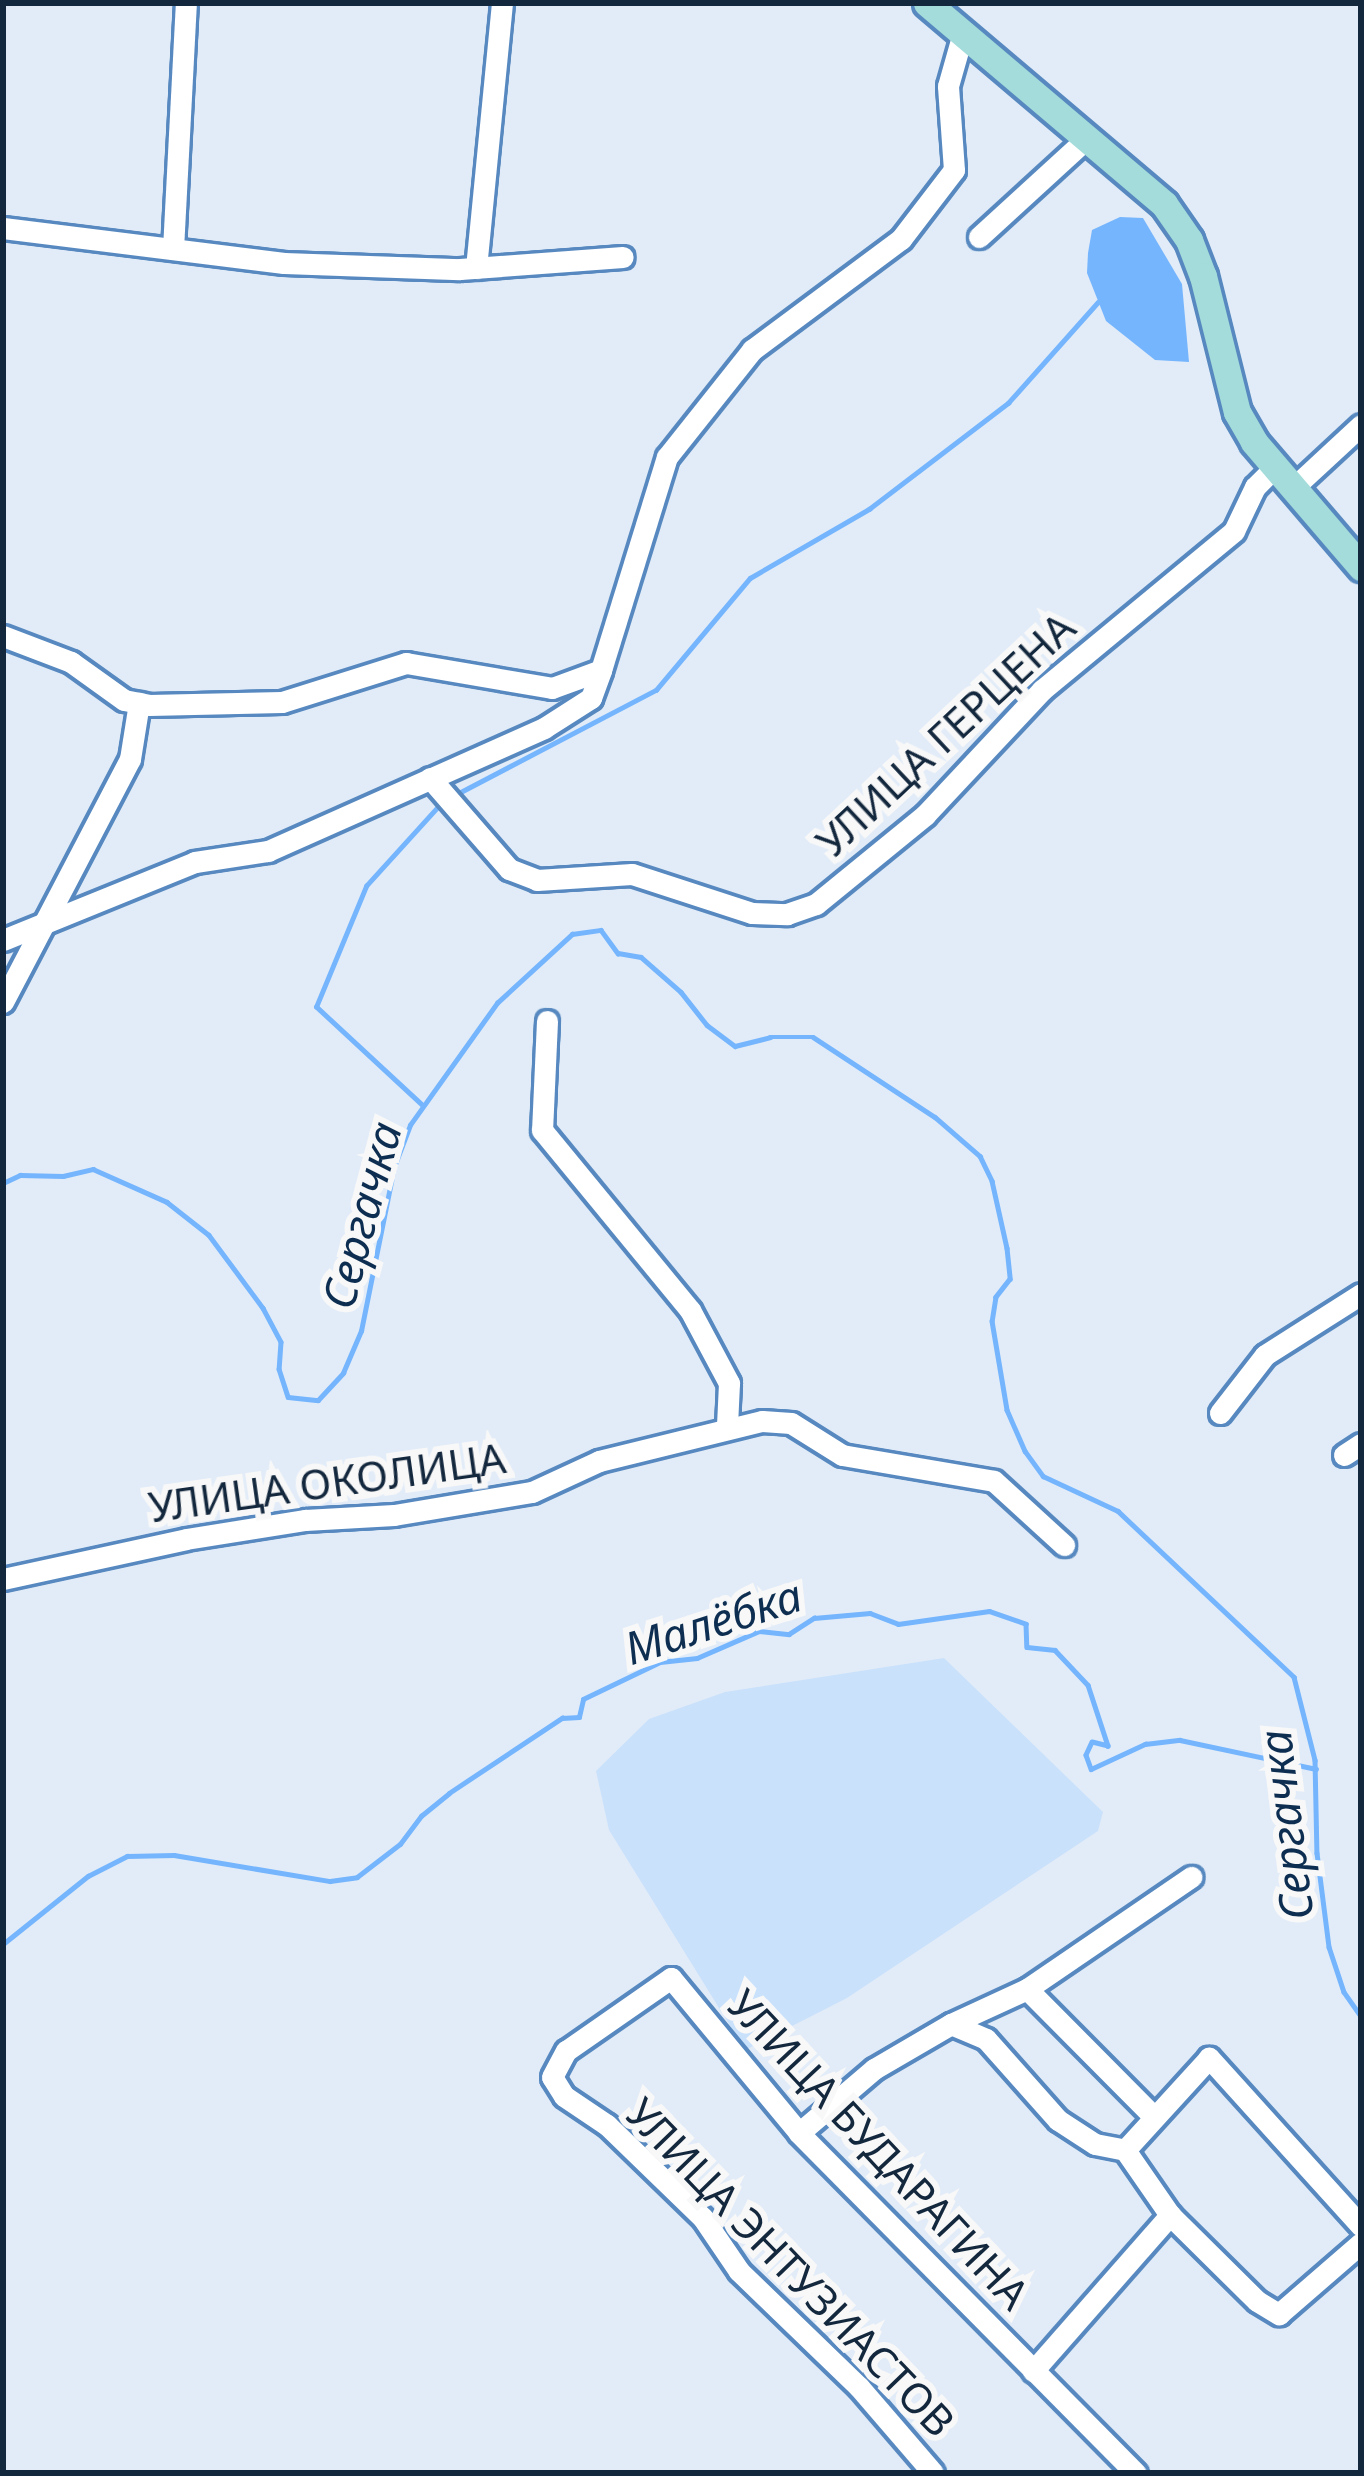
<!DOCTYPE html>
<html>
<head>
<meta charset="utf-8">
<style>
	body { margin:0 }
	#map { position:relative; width:1364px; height:2476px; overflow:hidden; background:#e2ecf8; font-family:"Noto Sans",sans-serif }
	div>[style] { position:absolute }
	.built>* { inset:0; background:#cae1fb }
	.water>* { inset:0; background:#75b5fd }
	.stream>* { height:4.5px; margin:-2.25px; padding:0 2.25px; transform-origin:2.25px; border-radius:2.25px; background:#75b5fd }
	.roads { filter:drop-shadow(3px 0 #5789c0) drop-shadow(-3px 0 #5789c0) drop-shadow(0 3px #5789c0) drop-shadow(0 -3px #5789c0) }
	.minor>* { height:21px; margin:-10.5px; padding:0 10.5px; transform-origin:10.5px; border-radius:10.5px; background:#fff }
	.major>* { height:27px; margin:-13.5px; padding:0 13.5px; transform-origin:13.5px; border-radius:13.5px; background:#a3dcda }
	span { translate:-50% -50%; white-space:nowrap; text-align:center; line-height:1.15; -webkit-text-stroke:12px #f8f8f8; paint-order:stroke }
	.street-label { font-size:42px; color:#13273d }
	.water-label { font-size:45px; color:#0d2e51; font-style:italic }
	.frame { position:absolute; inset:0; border:6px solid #13273d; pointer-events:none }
</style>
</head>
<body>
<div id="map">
	<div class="built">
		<div style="clip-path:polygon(944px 1658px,1103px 1812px,1098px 1831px,847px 1998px,745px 2050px,609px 1830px,596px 1771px,649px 1719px,725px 1692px)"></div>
	</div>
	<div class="water">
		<div style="clip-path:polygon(1120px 217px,1143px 218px,1182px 284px,1189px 362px,1155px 360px,1106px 321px,1087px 273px,1088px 253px,1092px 230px)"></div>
	</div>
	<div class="stream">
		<div style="left:453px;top:796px;width:229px;rotate:-27.6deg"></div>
		<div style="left:656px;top:690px;width:146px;rotate:-50deg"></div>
		<div style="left:750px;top:578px;width:138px;rotate:-30.1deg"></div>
		<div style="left:869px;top:509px;width:175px;rotate:-37.3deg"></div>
		<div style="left:1008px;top:403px;width:135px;rotate:-48.3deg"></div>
		<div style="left:422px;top:1105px;width:144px;rotate:-137.2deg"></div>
		<div style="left:316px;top:1007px;width:131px;rotate:-67.5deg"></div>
		<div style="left:366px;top:886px;width:115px;rotate:-47.8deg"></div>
		<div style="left:3px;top:1183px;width:19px;rotate:-25deg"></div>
		<div style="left:20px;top:1175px;width:43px;rotate:1.3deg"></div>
		<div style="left:63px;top:1176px;width:31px;rotate:-13deg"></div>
		<div style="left:93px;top:1169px;width:81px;rotate:24deg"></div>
		<div style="left:167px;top:1202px;width:53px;rotate:38.2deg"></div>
		<div style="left:209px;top:1235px;width:91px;rotate:53.5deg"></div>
		<div style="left:263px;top:1308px;width:38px;rotate:62deg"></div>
		<div style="left:281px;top:1342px;width:27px;rotate:94deg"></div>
		<div style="left:279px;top:1369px;width:29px;rotate:72deg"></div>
		<div style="left:288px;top:1397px;width:30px;rotate:6deg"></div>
		<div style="left:318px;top:1400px;width:37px;rotate:-47deg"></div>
		<div style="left:343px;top:1373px;width:46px;rotate:-66.8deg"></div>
		<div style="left:361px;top:1331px;width:167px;rotate:-78.6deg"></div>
		<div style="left:394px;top:1167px;width:45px;rotate:-69.1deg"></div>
		<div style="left:410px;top:1125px;width:150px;rotate:-54.5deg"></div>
		<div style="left:497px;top:1003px;width:102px;rotate:-42.6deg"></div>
		<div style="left:572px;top:934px;width:29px;rotate:-8deg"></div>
		<div style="left:601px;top:930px;width:29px;rotate:54deg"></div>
		<div style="left:618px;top:953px;width:23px;rotate:10deg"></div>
		<div style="left:641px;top:957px;width:53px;rotate:41.2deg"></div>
		<div style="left:681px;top:992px;width:42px;rotate:51.8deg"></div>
		<div style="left:707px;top:1025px;width:35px;rotate:37deg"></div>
		<div style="left:735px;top:1046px;width:36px;rotate:-14deg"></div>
		<div style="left:770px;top:1037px;width:43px"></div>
		<div style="left:813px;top:1037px;width:146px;rotate:33.3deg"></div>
		<div style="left:935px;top:1117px;width:60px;rotate:40.9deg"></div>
		<div style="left:980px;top:1156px;width:28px;rotate:64deg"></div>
		<div style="left:992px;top:1181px;width:69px;rotate:77.4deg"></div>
		<div style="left:1007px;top:1248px;width:31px;rotate:84deg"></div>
		<div style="left:1010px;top:1279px;width:23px;rotate:128deg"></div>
		<div style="left:996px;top:1297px;width:24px;rotate:99deg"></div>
		<div style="left:992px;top:1321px;width:90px;rotate:80.4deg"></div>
		<div style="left:1007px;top:1410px;width:45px;rotate:66.3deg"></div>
		<div style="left:1025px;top:1451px;width:31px;rotate:54deg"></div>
		<div style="left:1043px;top:1476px;width:83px;rotate:25deg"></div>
		<div style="left:1118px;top:1511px;width:242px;rotate:43.3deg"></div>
		<div style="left:1294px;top:1677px;width:86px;rotate:75.8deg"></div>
		<div style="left:1315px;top:1760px;width:93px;rotate:88.8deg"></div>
		<div style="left:1317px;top:1853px;width:95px;rotate:82.7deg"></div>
		<div style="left:1329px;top:1947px;width:47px;rotate:71.6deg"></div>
		<div style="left:1344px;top:1992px;width:29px;rotate:55deg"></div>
		<div style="left:3px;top:1944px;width:109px;rotate:-38.7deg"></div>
		<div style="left:88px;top:1876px;width:44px;rotate:-27.1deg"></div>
		<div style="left:127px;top:1856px;width:47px;rotate:-1.2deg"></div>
		<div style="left:174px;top:1855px;width:158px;rotate:9.5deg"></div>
		<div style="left:330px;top:1881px;width:27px;rotate:-8deg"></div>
		<div style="left:357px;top:1877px;width:54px;rotate:-37.5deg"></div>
		<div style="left:400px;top:1844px;width:35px;rotate:-53deg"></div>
		<div style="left:421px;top:1816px;width:36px;rotate:-39deg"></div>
		<div style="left:449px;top:1793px;width:136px;rotate:-33.6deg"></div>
		<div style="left:562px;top:1718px;width:17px;rotate:-3deg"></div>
		<div style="left:579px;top:1717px;width:18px;rotate:-77deg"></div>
		<div style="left:583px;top:1699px;width:85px;rotate:-25.7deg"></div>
		<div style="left:660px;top:1662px;width:37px;rotate:-6deg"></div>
		<div style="left:697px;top:1658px;width:68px;rotate:-23.5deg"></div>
		<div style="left:759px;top:1631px;width:30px;rotate:6deg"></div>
		<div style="left:789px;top:1634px;width:30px;rotate:-33deg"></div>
		<div style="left:814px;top:1618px;width:56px;rotate:-5.1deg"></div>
		<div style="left:870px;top:1613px;width:30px;rotate:21deg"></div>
		<div style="left:898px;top:1624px;width:92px;rotate:-8.1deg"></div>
		<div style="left:989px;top:1611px;width:39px;rotate:19deg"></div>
		<div style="left:1026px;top:1624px;width:23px;rotate:88deg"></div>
		<div style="left:1027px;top:1647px;width:28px;rotate:6deg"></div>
		<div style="left:1055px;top:1650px;width:48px;rotate:46.7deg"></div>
		<div style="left:1088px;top:1685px;width:64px;rotate:71.8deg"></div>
		<div style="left:1108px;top:1746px;width:16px;rotate:-166deg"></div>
		<div style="left:1092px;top:1742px;width:14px;rotate:115deg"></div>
		<div style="left:1086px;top:1755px;width:15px;rotate:70deg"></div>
		<div style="left:1091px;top:1769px;width:60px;rotate:-24.8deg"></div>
		<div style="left:1145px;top:1744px;width:35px;rotate:-7deg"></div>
		<div style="left:1180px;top:1740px;width:139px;rotate:12deg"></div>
	</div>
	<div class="roads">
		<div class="minor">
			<div style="left:3px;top:228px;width:283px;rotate:7.1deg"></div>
			<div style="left:284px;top:263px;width:176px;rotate:2deg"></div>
			<div style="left:460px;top:269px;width:163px;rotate:-4.2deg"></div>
			<div style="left:979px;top:237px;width:148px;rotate:-42.5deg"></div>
			<div style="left:173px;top:249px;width:246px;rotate:-87deg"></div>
			<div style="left:476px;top:268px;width:266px;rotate:-84.4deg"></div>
			<div style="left:1292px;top:489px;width:94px;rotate:-42.8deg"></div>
			<div style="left:3px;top:636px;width:73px;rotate:20.9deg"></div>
			<div style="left:71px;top:662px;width:65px;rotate:35.6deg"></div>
			<div style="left:124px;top:700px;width:25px;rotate:11deg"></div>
			<div style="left:149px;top:705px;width:133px;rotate:-1.3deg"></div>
			<div style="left:282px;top:702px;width:130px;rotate:-17.5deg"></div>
			<div style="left:406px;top:663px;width:148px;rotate:9.7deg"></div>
			<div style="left:552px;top:688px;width:52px;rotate:-20.2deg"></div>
			<div style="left:601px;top:670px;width:223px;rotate:-72.8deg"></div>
			<div style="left:667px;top:457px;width:137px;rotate:-51.5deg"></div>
			<div style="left:752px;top:350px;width:186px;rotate:-36.7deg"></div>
			<div style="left:901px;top:239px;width:87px;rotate:-52.5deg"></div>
			<div style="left:954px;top:170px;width:84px;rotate:-94.1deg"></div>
			<div style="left:948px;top:86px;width:55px;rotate:-74.2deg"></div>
			<div style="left:430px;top:778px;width:121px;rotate:49deg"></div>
			<div style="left:509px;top:869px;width:30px;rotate:21deg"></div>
			<div style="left:537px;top:880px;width:95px;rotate:-3.6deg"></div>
			<div style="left:632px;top:874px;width:126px;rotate:18deg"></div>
			<div style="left:752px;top:913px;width:35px;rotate:2deg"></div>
			<div style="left:787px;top:914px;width:31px;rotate:-19deg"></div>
			<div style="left:816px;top:904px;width:141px;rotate:-39.2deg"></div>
			<div style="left:925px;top:815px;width:171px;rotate:-46.9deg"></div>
			<div style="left:1042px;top:690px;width:249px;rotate:-39.6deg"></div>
			<div style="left:1234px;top:531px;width:49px;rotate:-64.5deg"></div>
			<div style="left:1255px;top:487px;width:27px;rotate:-45deg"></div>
			<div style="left:3px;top:940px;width:207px;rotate:-22.1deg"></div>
			<div style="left:195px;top:862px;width:74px;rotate:-8.6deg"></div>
			<div style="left:268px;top:851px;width:302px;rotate:-24deg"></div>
			<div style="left:544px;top:728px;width:56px;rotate:-32.6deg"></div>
			<div style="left:591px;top:698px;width:30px;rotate:-70deg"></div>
			<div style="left:3px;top:1002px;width:274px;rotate:-62.4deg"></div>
			<div style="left:130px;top:759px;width:57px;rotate:-80.9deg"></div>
			<div style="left:547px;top:1021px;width:109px;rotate:92.6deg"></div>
			<div style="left:542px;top:1130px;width:233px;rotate:50.6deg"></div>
			<div style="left:690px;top:1310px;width:83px;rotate:61.9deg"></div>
			<div style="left:729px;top:1383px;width:43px;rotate:92.7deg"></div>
			<div style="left:1220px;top:1413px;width:73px;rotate:-52.2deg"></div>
			<div style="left:1265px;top:1355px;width:114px;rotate:-32.4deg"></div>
			<div style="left:1344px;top:1455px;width:20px;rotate:-33deg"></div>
			<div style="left:3px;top:1579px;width:187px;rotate:-12.3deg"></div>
			<div style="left:186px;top:1539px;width:121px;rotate:-9.1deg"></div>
			<div style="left:305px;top:1520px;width:89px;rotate:-3.2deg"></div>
			<div style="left:394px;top:1515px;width:140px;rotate:-9.5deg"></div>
			<div style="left:532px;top:1492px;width:74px;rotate:-24.8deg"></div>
			<div style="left:599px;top:1461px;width:168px;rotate:-13.8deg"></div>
			<div style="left:762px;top:1421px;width:29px;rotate:4deg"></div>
			<div style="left:791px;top:1423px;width:60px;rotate:32.1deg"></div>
			<div style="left:842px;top:1455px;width:154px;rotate:9.7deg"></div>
			<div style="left:994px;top:1481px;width:95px;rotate:42.4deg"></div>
			<div style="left:1027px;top:1989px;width:199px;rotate:-34.3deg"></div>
			<div style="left:951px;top:2024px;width:84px;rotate:-24.7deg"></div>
			<div style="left:1027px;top:1989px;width:179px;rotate:45.2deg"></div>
			<div style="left:799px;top:2133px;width:99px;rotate:-40.5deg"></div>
			<div style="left:874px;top:2069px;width:89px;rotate:-30.3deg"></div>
			<div style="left:951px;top:2024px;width:38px;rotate:23deg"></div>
			<div style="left:986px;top:2039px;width:108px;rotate:48.4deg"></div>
			<div style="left:1058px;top:2120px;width:44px;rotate:33deg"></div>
			<div style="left:1095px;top:2144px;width:31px;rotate:11deg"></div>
			<div style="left:1361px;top:2226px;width:227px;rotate:-132.1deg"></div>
			<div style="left:1209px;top:2058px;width:125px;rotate:132.4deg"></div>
			<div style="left:1125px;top:2150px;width:79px;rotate:55.3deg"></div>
			<div style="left:1170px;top:2215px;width:122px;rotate:44.7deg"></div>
			<div style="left:1257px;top:2301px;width:26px;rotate:31deg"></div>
			<div style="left:1279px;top:2314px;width:108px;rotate:-40.9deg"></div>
			<div style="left:1033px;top:2371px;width:208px;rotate:-48.7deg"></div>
			<div style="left:933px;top:2473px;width:113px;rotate:-130.7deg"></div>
			<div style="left:859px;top:2387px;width:167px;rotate:-136deg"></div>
			<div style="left:739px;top:2271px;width:64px;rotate:-124.2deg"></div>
			<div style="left:703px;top:2218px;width:134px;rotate:-135.9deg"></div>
			<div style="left:607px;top:2125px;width:52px;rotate:-146deg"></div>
			<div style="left:564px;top:2096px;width:22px;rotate:-122deg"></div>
			<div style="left:552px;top:2077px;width:30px;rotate:-62deg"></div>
			<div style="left:566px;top:2051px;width:128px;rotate:-34.8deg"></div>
			<div style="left:671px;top:1978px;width:201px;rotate:50.4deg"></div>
			<div style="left:799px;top:2133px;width:479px;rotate:45.3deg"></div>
		</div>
		<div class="major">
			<div style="left:927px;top:3px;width:311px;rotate:40.3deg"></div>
			<div style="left:1164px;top:204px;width:44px;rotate:55.2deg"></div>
			<div style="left:1189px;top:240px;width:39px;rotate:69deg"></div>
			<div style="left:1203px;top:276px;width:140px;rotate:76deg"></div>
			<div style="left:1237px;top:412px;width:34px;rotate:60deg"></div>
			<div style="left:1254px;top:442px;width:165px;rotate:49.4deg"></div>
		</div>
	</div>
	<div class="street-label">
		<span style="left:945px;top:734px;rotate:-43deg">УЛИЦА ГЕРЦЕНА</span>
		<span style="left:327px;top:1482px;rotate:-8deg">УЛИЦА ОКОЛИЦА</span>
		<span style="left:879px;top:2149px;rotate:47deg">УЛИЦА БУДАРАГИНА</span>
		<span style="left:791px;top:2267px;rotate:46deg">УЛИЦА ЭНТУЗИАСТОВ</span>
	</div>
	<div class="water-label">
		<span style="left:361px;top:1215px;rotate:-75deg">Сергачка</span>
		<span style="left:713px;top:1621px;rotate:-18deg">Малёбка</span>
		<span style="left:1285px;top:1825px;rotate:-97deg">Сергачка</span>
	</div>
	<div class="frame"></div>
</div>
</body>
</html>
